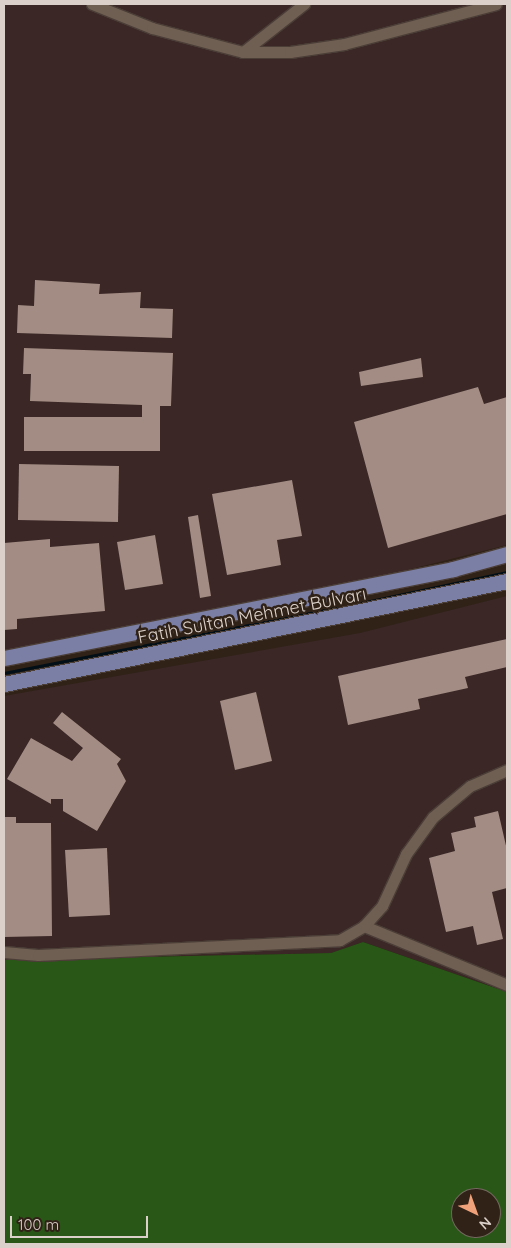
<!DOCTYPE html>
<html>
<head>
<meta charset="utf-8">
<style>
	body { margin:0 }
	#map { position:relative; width:511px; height:1248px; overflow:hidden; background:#302217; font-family:Quicksand,sans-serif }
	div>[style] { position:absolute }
	.industrial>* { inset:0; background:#3a2726 }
	.green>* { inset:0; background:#295718 }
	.stream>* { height:2.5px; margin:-1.25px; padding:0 1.25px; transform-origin:1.25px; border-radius:1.25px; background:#020f16 }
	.building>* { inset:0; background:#a28c83 }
	.roads { filter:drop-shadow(1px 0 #4b3e37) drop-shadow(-1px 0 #4b3e37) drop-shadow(0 1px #4b3e37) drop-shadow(0 -1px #4b3e37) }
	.minor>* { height:11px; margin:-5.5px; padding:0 5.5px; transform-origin:5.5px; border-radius:5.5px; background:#6f5e52 }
	.major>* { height:15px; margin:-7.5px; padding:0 7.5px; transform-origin:7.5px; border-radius:7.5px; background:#7c7fa5 }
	span { translate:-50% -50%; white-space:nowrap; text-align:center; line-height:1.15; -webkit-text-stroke:5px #302217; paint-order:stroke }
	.street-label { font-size:18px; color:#dbd1ca }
	.frame { position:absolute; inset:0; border:5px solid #dbd1ca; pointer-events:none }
	.north { position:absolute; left:451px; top:1188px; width:50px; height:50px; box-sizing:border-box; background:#302217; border:1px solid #74685f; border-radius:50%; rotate:138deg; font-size:14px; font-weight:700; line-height:20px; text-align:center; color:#dbd1ca }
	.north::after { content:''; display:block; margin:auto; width:18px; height:22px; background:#f0a27a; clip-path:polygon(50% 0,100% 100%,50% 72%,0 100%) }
	.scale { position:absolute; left:10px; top:1216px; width:138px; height:22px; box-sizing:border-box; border:2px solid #dbd1ca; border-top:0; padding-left:6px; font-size:15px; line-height:18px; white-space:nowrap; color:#dbd1ca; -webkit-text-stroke:4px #302217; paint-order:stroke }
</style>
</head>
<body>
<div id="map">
	<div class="industrial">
		<div style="clip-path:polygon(4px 4px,507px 4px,507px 545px,383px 576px,4px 650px)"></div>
		<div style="clip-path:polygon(507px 596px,507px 992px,363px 942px,331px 953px,4px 960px,4px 696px,360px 633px)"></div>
	</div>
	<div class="green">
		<div style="clip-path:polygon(evenodd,363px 942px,507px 992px,507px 1244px,4px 1244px,4px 960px,331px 953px,363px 942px,461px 1198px,491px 1198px,491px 1228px,461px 1228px,461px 1198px)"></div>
	</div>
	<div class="stream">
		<div style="left:361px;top:603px;width:149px;rotate:-12deg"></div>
		<div style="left:4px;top:673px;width:338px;rotate:-11.1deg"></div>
	</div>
	<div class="building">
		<div style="clip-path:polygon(35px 280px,100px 284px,99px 294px,141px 292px,140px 308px,173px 309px,172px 338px,17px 333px,18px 305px,34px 306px)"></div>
		<div style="clip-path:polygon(24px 348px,173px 353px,171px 406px,160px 406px,160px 451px,24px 451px,24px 417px,142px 417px,142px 405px,30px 401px,31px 374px,23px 374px)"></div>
		<div style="clip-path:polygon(421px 358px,423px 377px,361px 386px,359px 372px)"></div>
		<div style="clip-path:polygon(478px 387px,484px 404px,507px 397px,507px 514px,388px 548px,354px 422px)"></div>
		<div style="clip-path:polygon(19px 464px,119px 466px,118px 522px,18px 520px)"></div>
		<div style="clip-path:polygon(292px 480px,302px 536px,277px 540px,281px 565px,227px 575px,212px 494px)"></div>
		<div style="clip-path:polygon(198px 515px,211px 596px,200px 598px,188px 517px)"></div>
		<div style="clip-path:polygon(155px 535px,163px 584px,125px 590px,117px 542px)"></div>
		<div style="clip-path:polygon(50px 539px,50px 547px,99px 543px,105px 611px,17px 619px,17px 629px,4px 630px,4px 543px)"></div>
		<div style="clip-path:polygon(507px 639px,507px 667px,465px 677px,468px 688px,418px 699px,420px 709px,348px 725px,338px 676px)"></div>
		<div style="clip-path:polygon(256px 692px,272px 761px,235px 770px,220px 701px)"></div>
		<div style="clip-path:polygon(62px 712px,121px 759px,117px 764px,126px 781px,97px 831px,63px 811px,63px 799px,51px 799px,51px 804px,7px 779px,31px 738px,72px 761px,83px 748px,53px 723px)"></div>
		<div style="clip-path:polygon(498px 811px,507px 850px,507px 888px,492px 892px,503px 939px,477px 945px,473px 926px,446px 932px,429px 858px,455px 851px,451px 833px,476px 827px,474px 817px)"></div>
		<div style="clip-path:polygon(4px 817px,16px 817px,16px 823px,51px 823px,52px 936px,4px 937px)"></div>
		<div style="clip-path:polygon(107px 848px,110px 915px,69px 917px,65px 850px)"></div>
	</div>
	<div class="roads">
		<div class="minor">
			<div style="left:92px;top:4px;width:65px;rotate:21.8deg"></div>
			<div style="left:152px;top:28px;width:94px;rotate:14.8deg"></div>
			<div style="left:243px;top:52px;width:47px"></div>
			<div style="left:290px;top:52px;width:55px;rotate:-8.4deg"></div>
			<div style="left:344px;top:44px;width:157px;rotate:-14.7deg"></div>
			<div style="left:243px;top:52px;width:78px;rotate:-38.2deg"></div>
			<div style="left:364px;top:926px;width:155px;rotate:22.4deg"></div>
			<div style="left:4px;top:952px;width:34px;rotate:5deg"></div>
			<div style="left:38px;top:955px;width:302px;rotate:-2.8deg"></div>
			<div style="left:340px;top:940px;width:28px;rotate:-30deg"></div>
			<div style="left:364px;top:926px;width:27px;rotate:-48deg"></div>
			<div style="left:382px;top:906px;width:57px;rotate:-65.2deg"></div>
			<div style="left:406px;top:854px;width:46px;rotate:-53.9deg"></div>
			<div style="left:433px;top:817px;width:48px;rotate:-40deg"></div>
			<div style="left:470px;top:786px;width:40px;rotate:-23.4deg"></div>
		</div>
		<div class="major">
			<div style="left:4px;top:658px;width:458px;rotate:-11.2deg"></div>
			<div style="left:453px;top:569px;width:56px;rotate:-15.5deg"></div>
			<div style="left:4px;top:684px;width:513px;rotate:-11.57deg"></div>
		</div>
	</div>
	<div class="street-label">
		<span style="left:252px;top:616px;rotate:-11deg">Fatih Sultan Mehmet Bulvarı</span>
	</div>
	<div class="frame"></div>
	<div class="north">N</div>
	<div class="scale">100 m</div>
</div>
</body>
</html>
